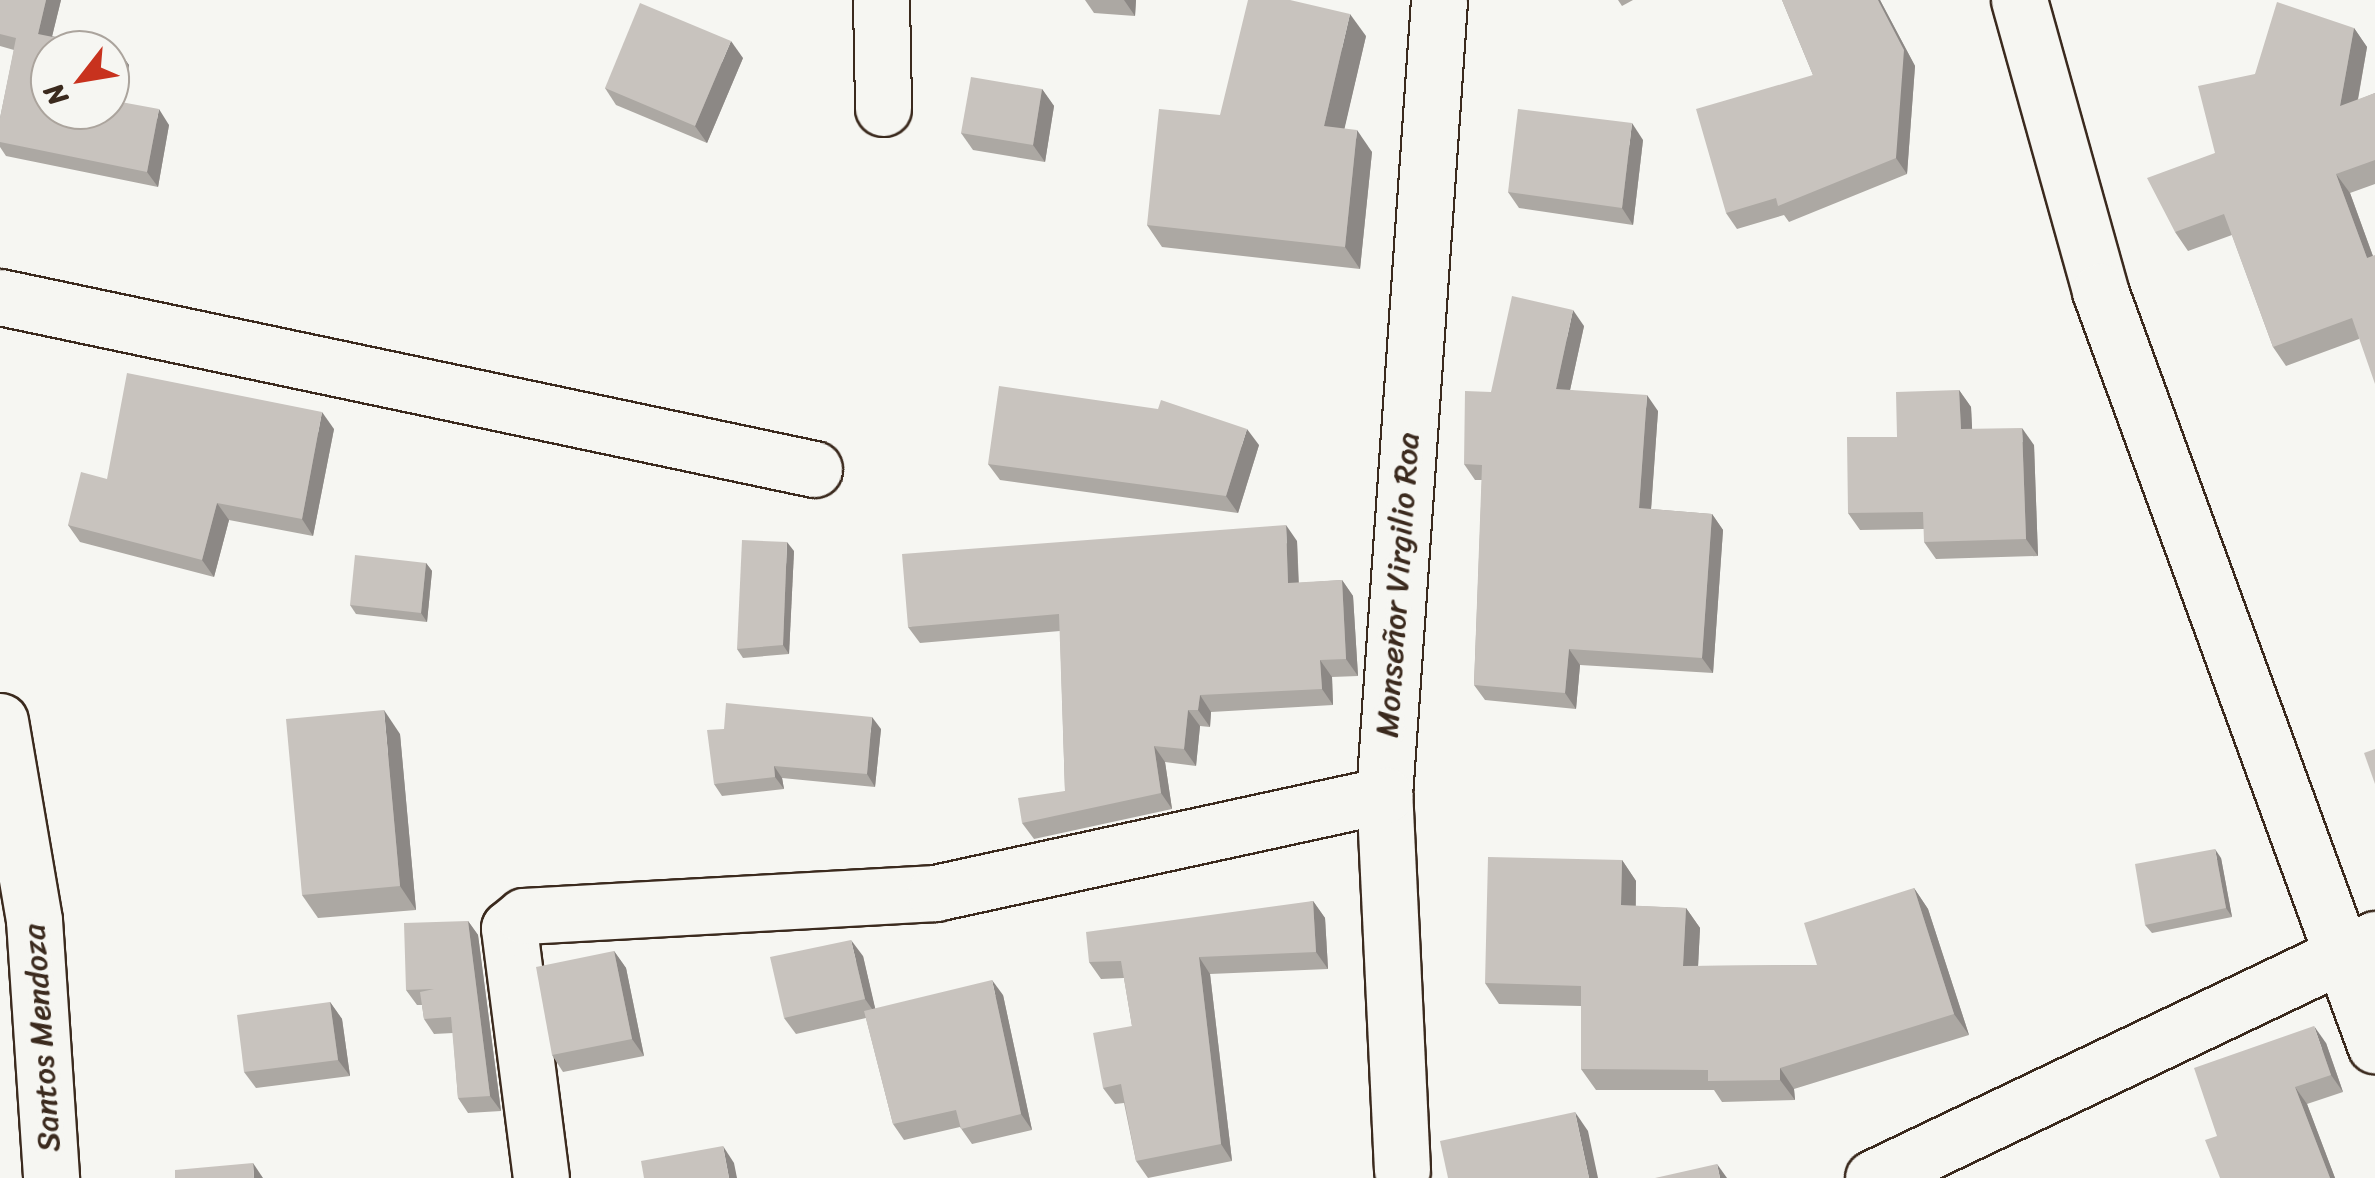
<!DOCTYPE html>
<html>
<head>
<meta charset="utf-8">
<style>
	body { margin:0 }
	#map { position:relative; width:2375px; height:1178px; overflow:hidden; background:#f6f6f2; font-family:Sriracha,sans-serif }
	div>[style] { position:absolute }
	.roads { filter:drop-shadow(2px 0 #3b2a1e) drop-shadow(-2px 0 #3b2a1e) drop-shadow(0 2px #3b2a1e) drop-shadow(0 -2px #3b2a1e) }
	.minor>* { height:55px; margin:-27.5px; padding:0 27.5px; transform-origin:27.5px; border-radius:27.5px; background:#f6f6f2 }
	.wall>* { inset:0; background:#aca8a3 }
	.shaded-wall>* { inset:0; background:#8c8885 }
	.building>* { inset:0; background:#c8c3be }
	span { translate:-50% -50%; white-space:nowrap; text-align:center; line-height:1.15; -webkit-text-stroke:10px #f6f6f2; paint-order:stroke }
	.street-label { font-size:32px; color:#3b2a1e }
	.north { position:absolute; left:30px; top:30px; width:100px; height:100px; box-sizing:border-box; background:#f6f6f2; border:2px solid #aba49d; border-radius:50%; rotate:239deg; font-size:28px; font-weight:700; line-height:40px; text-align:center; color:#3b2a1e }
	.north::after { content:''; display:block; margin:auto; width:35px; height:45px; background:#c8321e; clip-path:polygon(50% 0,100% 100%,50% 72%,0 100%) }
</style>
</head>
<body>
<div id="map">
	<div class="roads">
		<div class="minor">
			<div style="left:881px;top:0;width:108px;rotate:88.9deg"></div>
			<div style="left:2019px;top:0;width:302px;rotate:74.4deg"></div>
			<div style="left:2100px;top:291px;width:803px;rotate:69.96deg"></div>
			<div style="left:0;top:297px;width:832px;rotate:11.93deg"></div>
			<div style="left:0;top:721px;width:202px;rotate:80.3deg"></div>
			<div style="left:34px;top:920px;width:259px;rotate:86.2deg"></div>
			<div style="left:1402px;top:1170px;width:375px;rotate:-92.7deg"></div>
			<div style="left:1384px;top:795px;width:797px;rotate:-86.04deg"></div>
			<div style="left:541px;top:1178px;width:252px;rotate:-97.3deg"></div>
			<div style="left:509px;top:928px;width:19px;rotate:-39deg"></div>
			<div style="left:524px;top:916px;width:412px;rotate:-3.2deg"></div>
			<div style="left:935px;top:893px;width:460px;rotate:-12.3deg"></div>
			<div style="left:1873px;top:1178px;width:556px;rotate:-25.46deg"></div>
		</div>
	</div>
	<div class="wall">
		<div style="clip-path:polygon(0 0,61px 0,52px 36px,118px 50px,129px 65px,122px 102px,169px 125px,158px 187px,6px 156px,0 147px,0 118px,14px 50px,0 46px)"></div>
		<div style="clip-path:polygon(1085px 0,1136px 0,1135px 16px,1094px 13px)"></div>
		<div style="clip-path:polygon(1618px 0,1633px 0,1622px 6px)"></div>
		<div style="clip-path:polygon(1782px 0,1880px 0,1915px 66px,1907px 174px,1789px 222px,1784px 215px,1737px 229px,1726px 213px,1813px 75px)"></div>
		<div style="clip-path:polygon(2354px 28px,2367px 47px,2358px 100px,2375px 93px,2375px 184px,2350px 193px,2373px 256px,2359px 339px,2286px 366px,2273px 347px,2232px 235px,2188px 251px,2175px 232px,2255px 74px)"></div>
		<div style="clip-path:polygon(1366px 36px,1344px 129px,1372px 152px,1360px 269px,1162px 247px,1147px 225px,1220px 115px)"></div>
		<div style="clip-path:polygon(743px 58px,707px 143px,616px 105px,605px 88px)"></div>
		<div style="clip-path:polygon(1042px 89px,1054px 106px,1045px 162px,973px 150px,961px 133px)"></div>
		<div style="clip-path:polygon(1643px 140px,1633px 225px,1519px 208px,1508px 192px)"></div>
		<div style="clip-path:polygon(1584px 326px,1570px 390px,1658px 411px,1651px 509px,1712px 514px,1723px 530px,1713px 673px,1580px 665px,1576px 709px,1485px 700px,1474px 685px,1482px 480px,1475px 480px,1464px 464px,1491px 392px)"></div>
		<div style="clip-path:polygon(1959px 390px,1971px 407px,1972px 429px,2034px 445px,2038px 556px,1936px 559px,1924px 542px,1924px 529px,1860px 530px,1848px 513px,1897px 437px)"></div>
		<div style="clip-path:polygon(334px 429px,313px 536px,229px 520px,214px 577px,80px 542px,68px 525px,107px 479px)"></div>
		<div style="clip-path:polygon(1259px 445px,1238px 513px,1000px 480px,988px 464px)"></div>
		<div style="clip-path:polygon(1297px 541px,1299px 583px,1342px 580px,1353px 596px,1358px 676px,1332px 677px,1333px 705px,1211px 712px,1210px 727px,1200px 726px,1196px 766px,1165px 762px,1172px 809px,1034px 839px,1022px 823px,1065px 791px,1060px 631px,920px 643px,908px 627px)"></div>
		<div style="clip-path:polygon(794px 551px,789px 654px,743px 658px,737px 649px)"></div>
		<div style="clip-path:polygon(426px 563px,432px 571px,427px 622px,356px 614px,350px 605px)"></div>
		<div style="clip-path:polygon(881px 729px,875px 787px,782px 778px,784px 789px,722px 796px,714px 784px)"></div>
		<div style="clip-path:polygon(400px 734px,416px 910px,318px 918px,302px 895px)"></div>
		<div style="clip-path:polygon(2221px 858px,2232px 917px,2152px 933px,2145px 925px)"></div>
		<div style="clip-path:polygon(1622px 860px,1636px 881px,1636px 906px,1686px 908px,1700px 928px,1698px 966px,1817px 965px,1914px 888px,1928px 909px,1969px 1035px,1794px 1089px,1795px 1100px,1722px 1102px,1714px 1090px,1596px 1090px,1581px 1069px,1581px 1006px,1499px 1004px,1485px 983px)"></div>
		<div style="clip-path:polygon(1313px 901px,1325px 918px,1328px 969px,1210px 974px,1232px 1161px,1148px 1178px,1136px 1161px,1124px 1103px,1115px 1104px,1103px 1088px,1132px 1026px,1124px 978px,1101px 979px,1089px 962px)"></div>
		<div style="clip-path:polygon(468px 921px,478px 935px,501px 1111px,468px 1113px,458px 1098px,453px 1033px,434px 1034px,424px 1019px,422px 1005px,417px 1005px,406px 990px)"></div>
		<div style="clip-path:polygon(614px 951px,626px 968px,644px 1056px,563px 1072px,552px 1055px)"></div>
		<div style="clip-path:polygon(863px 956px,875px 1009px,1003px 995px,1032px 1130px,972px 1144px,960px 1127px,904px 1140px,893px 1124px,866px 1018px,796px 1034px,784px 1018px)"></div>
		<div style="clip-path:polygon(330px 1002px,342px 1019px,350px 1076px,256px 1088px,244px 1072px)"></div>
		<div style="clip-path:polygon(2326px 1043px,2343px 1092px,2307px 1104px,2335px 1178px,2220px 1178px)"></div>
	</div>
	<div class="shaded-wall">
		<div style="clip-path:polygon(46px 0,61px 0,49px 49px,38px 34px)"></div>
		<div style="clip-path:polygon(1124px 0,1136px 0,1135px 16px)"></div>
		<div style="clip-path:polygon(1878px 0,1880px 0,1915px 66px,1907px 174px,1896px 158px)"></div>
		<div style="clip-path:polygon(1350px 14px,1366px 36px,1340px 148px,1324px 126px)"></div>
		<div style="clip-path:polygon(2354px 28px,2367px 47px,2353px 126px,2340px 106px)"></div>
		<div style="clip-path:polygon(731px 41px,743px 58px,707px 143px,695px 126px)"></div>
		<div style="clip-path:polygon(118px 50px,129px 65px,119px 115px,110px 101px,110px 91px)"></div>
		<div style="clip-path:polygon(1042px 89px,1054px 106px,1045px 162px,1033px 145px)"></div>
		<div style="clip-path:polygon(159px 109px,169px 125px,158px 187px,147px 172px)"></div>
		<div style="clip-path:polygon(1632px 123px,1643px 140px,1633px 225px,1622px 208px)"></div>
		<div style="clip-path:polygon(1357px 130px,1372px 152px,1360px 269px,1345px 247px)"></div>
		<div style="clip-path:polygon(2336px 174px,2350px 193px,2375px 262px,2367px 258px)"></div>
		<div style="clip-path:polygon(1573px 310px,1584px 326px,1567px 404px,1556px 389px)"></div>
		<div style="clip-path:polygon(1959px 390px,1971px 407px,1973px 446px,1961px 429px)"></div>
		<div style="clip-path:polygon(1647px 395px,1658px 411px,1650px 524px,1639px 508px)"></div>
		<div style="clip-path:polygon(322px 412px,334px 429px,313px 536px,302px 519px)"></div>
		<div style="clip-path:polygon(2022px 428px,2034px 445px,2038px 556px,2026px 539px)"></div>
		<div style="clip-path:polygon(1247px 429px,1259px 445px,1238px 513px,1226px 496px)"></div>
		<div style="clip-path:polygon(217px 503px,229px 520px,214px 577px,202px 560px)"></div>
		<div style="clip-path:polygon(1712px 514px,1723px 530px,1713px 673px,1702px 658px)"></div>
		<div style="clip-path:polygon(1286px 525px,1297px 541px,1299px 600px,1288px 583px)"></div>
		<div style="clip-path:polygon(787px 542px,794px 551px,789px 654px,783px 645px)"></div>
		<div style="clip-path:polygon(426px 563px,432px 571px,427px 622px,421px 613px)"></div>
		<div style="clip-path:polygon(1342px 580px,1353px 596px,1358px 676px,1346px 659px)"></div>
		<div style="clip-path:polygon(1569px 649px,1580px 665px,1576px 709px,1565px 693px)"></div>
		<div style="clip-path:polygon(1320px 660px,1332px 677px,1333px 705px,1322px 689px)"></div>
		<div style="clip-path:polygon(1200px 695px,1211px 712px,1210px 727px,1198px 710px)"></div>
		<div style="clip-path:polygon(384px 710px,400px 734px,416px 910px,400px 886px)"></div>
		<div style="clip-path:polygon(1188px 710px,1200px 726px,1196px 766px,1184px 749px)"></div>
		<div style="clip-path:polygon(872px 717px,881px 729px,875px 787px,867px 774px)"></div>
		<div style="clip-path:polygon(1154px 746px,1165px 762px,1172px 809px,1161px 793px)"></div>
		<div style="clip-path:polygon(774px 766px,782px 778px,784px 789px,775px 777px)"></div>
		<div style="clip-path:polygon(2215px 849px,2221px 858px,2232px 917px,2226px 908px)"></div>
		<div style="clip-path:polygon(1622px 860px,1636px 881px,1635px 926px,1621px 905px)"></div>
		<div style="clip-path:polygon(1914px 888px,1928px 909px,1969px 1035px,1954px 1014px)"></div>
		<div style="clip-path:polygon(1313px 901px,1325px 918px,1328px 969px,1316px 952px)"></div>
		<div style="clip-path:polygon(1686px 908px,1700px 928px,1697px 987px,1683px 966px)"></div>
		<div style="clip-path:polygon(468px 921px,478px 935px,501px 1111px,490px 1096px)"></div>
		<div style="clip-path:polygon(851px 940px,863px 956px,877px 1016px,865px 999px)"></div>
		<div style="clip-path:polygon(614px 951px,626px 968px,644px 1056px,632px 1039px)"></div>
		<div style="clip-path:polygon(1199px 957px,1210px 974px,1232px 1161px,1221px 1144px)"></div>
		<div style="clip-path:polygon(992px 980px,1003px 995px,1032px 1130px,1021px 1114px)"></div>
		<div style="clip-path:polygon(330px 1002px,342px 1019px,350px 1076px,338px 1060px)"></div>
		<div style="clip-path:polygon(2314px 1026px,2326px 1043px,2343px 1092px,2331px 1075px)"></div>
		<div style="clip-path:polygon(1780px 1068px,1794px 1089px,1795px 1100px,1780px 1080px)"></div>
		<div style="clip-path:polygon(2295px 1087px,2307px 1104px,2335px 1178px,2330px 1178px)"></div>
		<div style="clip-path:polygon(1575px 1112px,1588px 1131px,1598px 1178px,1589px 1178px)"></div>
		<div style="clip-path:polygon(723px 1146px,734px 1163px,737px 1178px,729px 1178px)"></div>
		<div style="clip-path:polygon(253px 1163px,263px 1178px,254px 1178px)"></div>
		<div style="clip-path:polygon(1717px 1164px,1727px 1178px,1720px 1178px)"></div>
	</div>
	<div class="building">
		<div style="clip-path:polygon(0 0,46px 0,38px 34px,118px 50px,110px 91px,110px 50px,50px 50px,50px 110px,110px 110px,110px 100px,159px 109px,147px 172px,0 142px,0 118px,16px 38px,0 34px)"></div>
		<div style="clip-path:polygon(1248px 0,1290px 0,1350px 14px,1324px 126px,1357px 130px,1345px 247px,1147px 225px,1159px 109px,1220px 115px)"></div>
		<div style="clip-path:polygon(1782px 0,1878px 0,1904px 50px,1896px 158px,1778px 206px,1776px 198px,1726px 213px,1696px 109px,1813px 75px)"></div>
		<div style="clip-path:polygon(2277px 2px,2354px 28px,2340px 106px,2375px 93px,2375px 160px,2336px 174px,2367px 258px,2375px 255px,2375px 384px,2352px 318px,2273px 347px,2224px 214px,2175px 232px,2147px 178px,2215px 153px,2198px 86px,2255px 74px)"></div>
		<div style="clip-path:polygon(640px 3px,731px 41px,695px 126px,605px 88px)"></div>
		<div style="clip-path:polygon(971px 77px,1042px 89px,1033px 145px,961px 133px)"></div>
		<div style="clip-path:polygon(1518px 109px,1632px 123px,1622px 208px,1508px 192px)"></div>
		<div style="clip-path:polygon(1512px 296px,1573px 310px,1556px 389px,1647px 395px,1639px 508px,1712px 514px,1702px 658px,1569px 649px,1565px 693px,1474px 685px,1482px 465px,1464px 464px,1465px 391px,1491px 392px)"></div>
		<div style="clip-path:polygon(127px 373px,322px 412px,302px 519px,217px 503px,202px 560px,68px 525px,81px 472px,107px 479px)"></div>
		<div style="clip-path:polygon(999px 386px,1158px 409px,1161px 400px,1247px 429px,1226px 496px,988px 464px)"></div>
		<div style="clip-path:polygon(1959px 390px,1961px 429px,2022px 428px,2026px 539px,1924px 542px,1923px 512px,1848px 513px,1847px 437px,1897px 437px,1896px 392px)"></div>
		<div style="clip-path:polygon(1286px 525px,1288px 583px,1342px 580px,1346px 659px,1320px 660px,1322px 689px,1200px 695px,1198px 710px,1188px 710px,1184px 749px,1154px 746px,1161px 793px,1022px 823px,1018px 798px,1065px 791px,1059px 614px,908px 627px,902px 554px)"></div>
		<div style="clip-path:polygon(742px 540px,787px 542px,783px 645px,737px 649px)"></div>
		<div style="clip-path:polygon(355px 555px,426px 563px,421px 613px,350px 605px)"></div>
		<div style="clip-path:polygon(726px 703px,872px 717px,867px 774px,774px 766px,775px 777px,714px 784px,707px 730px,724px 729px)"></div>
		<div style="clip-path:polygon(384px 710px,400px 886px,302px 895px,286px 719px)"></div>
		<div style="clip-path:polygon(2375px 749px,2375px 784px,2364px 753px)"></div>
		<div style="clip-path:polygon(2215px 849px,2226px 908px,2145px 925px,2135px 864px)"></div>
		<div style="clip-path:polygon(1488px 857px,1622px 860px,1621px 905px,1686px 908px,1683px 966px,1817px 965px,1804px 923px,1914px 888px,1954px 1014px,1780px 1068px,1780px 1080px,1708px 1081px,1708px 1070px,1581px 1069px,1581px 986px,1485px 983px)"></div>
		<div style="clip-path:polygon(1313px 901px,1316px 952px,1199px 957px,1221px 1144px,1136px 1161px,1121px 1084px,1103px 1088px,1093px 1033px,1132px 1026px,1121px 961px,1089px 962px,1086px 932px)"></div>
		<div style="clip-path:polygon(468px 921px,490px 1096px,458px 1098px,451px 1017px,424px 1019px,420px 992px,434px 989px,406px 990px,404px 923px)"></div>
		<div style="clip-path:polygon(851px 940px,865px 999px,784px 1018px,770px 957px)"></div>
		<div style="clip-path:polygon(614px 951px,632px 1039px,552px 1055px,536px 967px)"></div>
		<div style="clip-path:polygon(992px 980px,1021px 1114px,961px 1129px,956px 1110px,893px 1124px,864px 1011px)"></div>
		<div style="clip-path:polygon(330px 1002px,338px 1060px,244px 1072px,237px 1015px)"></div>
		<div style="clip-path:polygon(2314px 1026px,2331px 1075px,2295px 1087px,2330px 1178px,2220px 1178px,2205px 1140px,2217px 1136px,2194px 1068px)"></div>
		<div style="clip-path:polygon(1575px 1112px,1589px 1178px,1448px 1178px,1440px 1141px)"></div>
		<div style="clip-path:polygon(723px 1146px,729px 1178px,644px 1178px,641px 1161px)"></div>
		<div style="clip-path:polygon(253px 1163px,254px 1178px,175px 1178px,175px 1170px)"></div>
		<div style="clip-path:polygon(1717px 1164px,1720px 1178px,1655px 1178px)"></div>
	</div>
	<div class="street-label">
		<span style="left:1398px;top:585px;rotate:-86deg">Monseñor Virgilio Roa</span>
		<span style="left:42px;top:1038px;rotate:-94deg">Santos Mendoza</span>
	</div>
	<div class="north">N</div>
</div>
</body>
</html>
